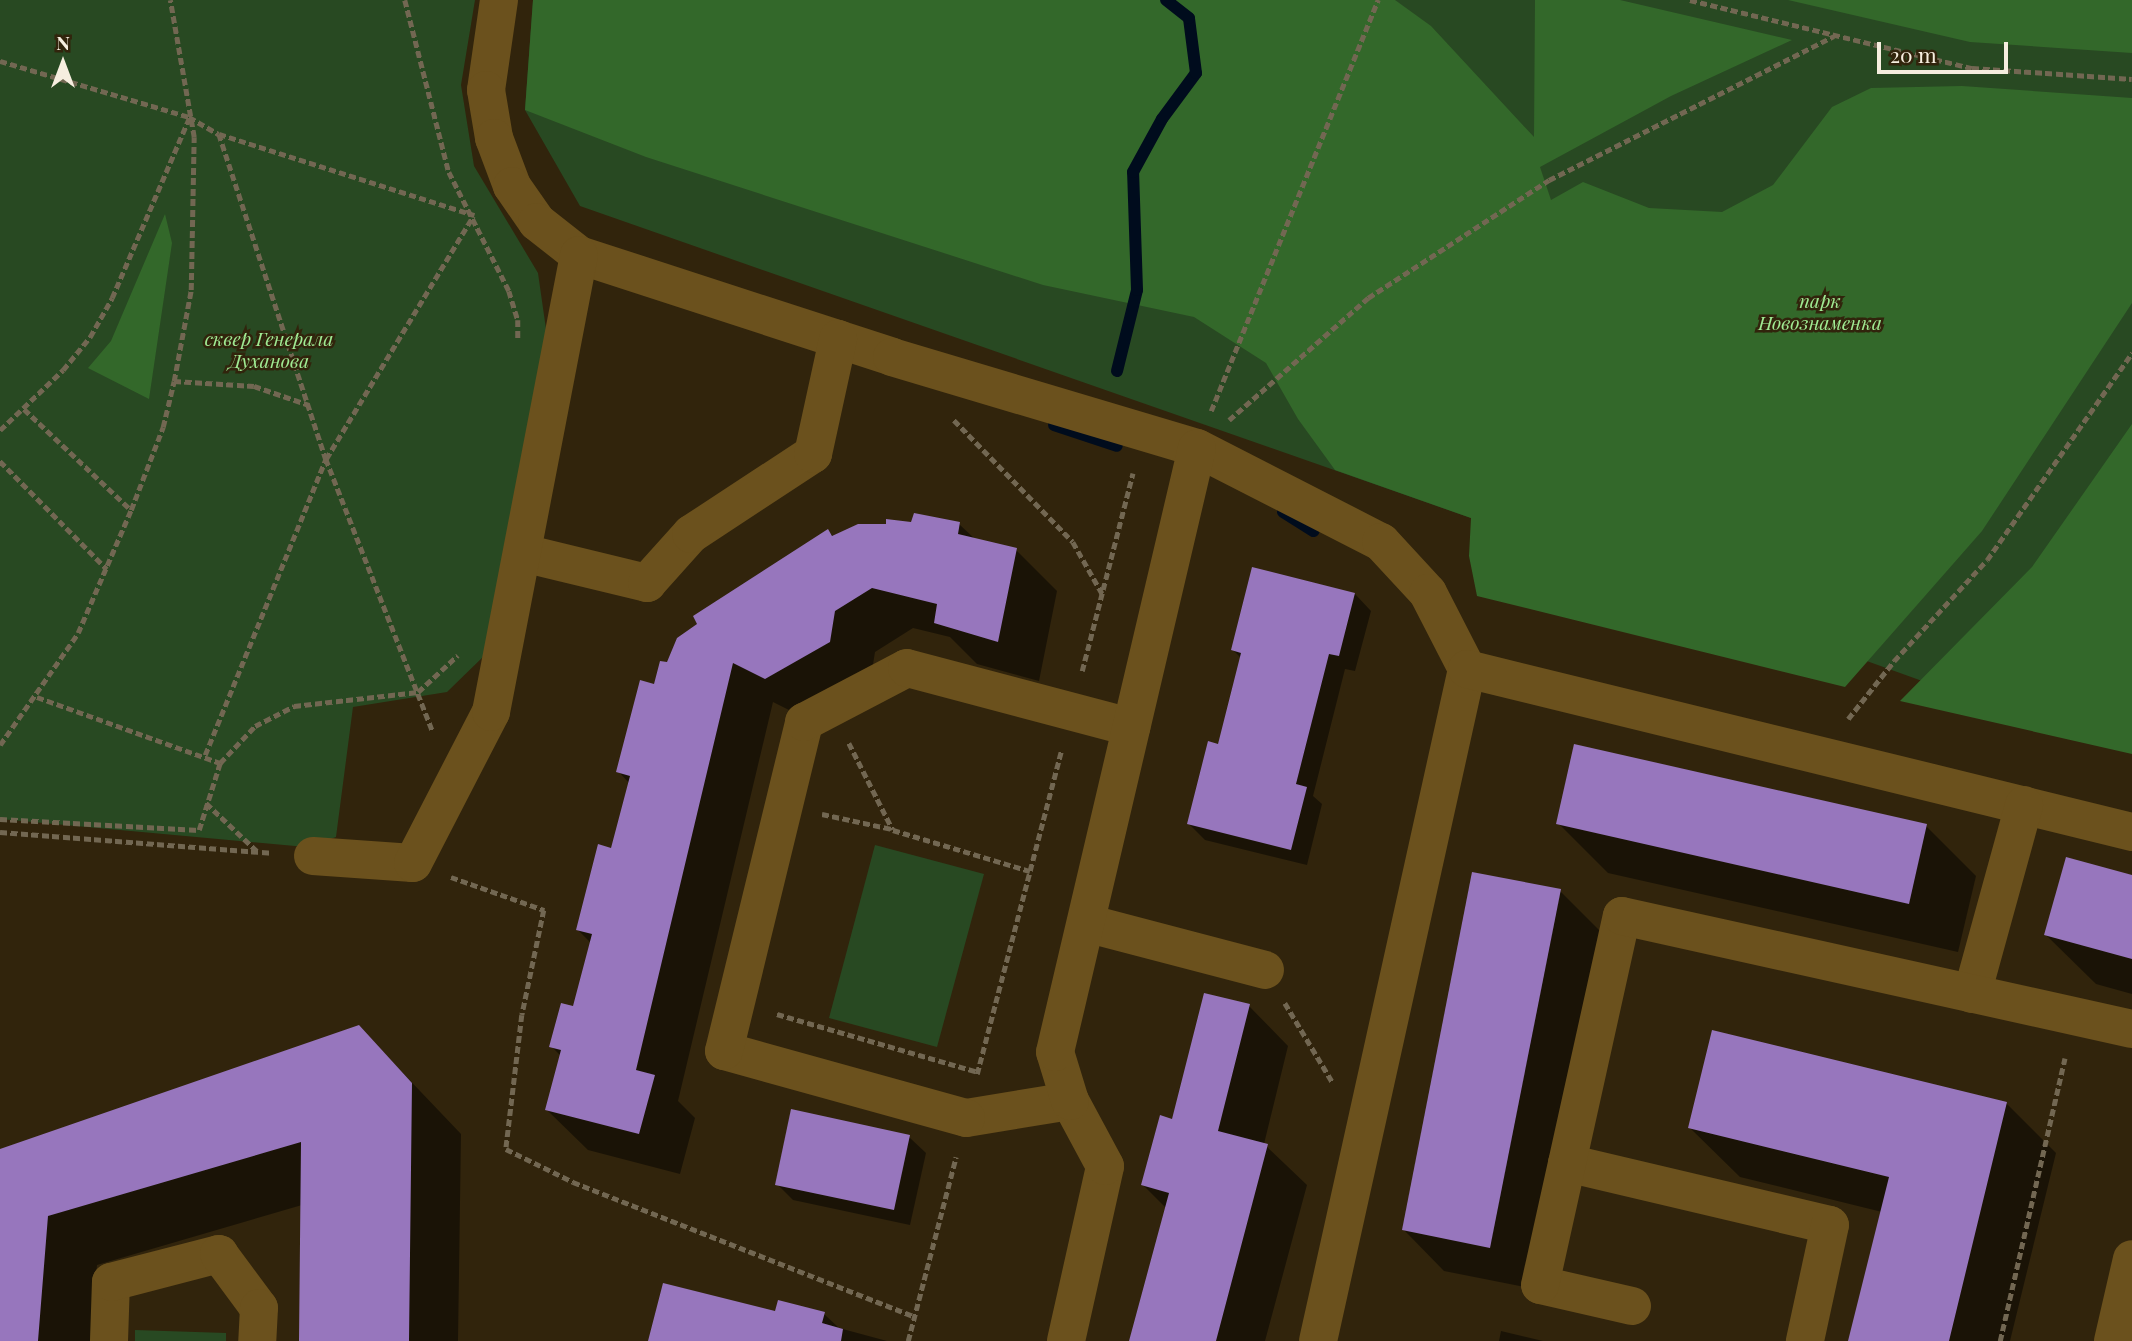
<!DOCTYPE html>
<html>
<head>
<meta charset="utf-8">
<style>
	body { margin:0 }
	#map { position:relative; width:2132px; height:1341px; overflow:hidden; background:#31240c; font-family:"Playfair Display",serif }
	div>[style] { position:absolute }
	.green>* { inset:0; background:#284922 }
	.forest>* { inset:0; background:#33682a }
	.shadow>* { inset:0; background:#0007 }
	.stream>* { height:12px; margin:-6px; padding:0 6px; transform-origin:6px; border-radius:6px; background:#000c1d }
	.building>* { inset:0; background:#9776bd }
	.path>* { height:4.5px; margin-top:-2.25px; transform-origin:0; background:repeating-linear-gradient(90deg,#726752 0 7px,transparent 0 10.5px) }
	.minor>* { height:38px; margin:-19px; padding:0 19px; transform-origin:19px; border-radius:19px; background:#6b511d }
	span { translate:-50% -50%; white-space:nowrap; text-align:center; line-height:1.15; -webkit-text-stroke:5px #31240c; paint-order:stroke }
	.park-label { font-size:19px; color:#a0eb93; font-style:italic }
	.north { position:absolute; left:28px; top:28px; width:70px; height:70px; -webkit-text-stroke:5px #31240c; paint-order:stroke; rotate:0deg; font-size:19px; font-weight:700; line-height:28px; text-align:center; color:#f6eedf }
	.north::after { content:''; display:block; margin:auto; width:24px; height:32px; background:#f6eedf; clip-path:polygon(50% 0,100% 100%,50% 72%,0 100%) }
	.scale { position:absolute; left:1877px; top:42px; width:131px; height:32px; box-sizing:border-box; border:4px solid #f6eedf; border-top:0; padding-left:9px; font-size:21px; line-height:24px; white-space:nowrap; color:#f6eedf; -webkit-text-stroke:5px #31240c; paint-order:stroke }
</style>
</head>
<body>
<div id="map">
	<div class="green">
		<div style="clip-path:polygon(0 0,475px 0,461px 85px,474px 166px,538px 273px,547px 336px,485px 655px,447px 692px,353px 707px,336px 837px,306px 847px,0 819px)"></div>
		<div style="clip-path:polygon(533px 0,2132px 0,2132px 746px,2022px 717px,1471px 518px,580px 206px,525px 110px)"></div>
		<div style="clip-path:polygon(875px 845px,984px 874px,937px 1047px,829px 1018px)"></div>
		<div style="clip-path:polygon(135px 1330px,226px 1333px,226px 1341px,135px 1341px)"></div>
	</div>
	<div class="forest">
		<div style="clip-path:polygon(533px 0,1395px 0,1431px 26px,1534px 137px,1535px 0,1620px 0,1792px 40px,1671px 96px,1540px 167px,1551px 200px,1583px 182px,1649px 208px,1722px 212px,1773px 185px,1832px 107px,1871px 88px,1962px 86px,2132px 98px,2132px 303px,1982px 531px,1845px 687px,1477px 596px,1469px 556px,1471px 518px,1335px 470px,1298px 419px,1266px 363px,1194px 317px,1043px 285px,646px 157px,525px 110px)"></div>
		<div style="clip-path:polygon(1788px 0,2132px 0,2132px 53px,1970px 42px)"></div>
		<div style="clip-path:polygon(165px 214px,172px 243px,149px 399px,88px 368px,111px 341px)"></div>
		<div style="clip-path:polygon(2132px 424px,2132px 754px,1900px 701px,2032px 567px)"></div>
	</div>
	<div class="shadow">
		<div style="clip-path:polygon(912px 524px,959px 524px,976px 540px,1016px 550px,1057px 591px,1039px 681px,977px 664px,950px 637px,913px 628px,875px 652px,870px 683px,807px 719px,773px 702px,678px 1101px,695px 1118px,680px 1174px,588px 1150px,547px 1110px,561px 1056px,551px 1046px,574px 1008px,591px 943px,578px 930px,612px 850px,630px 784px,618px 771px,655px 686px,668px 664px,828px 531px,834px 537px)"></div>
		<div style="clip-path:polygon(1355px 594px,1371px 611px,1355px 671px,1345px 669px,1313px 796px,1322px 804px,1307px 865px,1205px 840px,1189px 824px,1219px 746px,1241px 658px,1233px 650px)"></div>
		<div style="clip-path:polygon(1558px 823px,1926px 826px,1976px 876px,1958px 952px,1608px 873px)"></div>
		<div style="clip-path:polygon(2132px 877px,2132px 994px,2096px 984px,2046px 935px)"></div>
		<div style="clip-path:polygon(1560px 891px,1601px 932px,1530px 1288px,1444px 1271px,1404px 1230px)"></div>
		<div style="clip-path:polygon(1249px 1006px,1288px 1046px,1264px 1144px,1307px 1185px,1265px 1341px,1131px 1341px,1166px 1208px,1143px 1185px,1174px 1121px)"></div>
		<div style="clip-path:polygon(359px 1027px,461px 1134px,458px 1341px,301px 1341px,302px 1205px,97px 1265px,90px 1341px,0 1341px,0 1151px)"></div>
		<div style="clip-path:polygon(2007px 1104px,2056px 1153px,2010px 1341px,1850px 1341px,1882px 1212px,1740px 1177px,1690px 1128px)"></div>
		<div style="clip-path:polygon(909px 1137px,926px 1153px,910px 1225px,793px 1200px,777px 1184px)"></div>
		<div style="clip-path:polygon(776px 1313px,824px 1314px,839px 1328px,887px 1341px,650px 1341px)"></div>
		<div style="clip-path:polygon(1501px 1331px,1543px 1341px,1499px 1341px)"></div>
	</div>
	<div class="stream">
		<div style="left:1117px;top:371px;width:83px;rotate:-76.1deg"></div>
		<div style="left:1137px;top:290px;width:118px;rotate:-91.9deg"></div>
		<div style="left:1133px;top:172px;width:60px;rotate:-61.3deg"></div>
		<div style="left:1162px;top:119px;width:57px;rotate:-53.5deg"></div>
		<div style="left:1196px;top:73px;width:55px;rotate:-97.3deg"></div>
		<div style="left:1189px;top:18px;width:29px;rotate:-142deg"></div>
		<div style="left:1054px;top:425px;width:66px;rotate:18.4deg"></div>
		<div style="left:1283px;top:512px;width:36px;rotate:32deg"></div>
	</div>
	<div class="building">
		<div style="clip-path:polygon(914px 513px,960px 522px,958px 534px,1017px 548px,998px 642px,934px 623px,937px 604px,872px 588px,835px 611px,830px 642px,765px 679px,733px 663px,636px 1070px,655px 1075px,639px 1134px,545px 1110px,561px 1050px,549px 1047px,561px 1003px,573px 1006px,592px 934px,576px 930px,598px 844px,611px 848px,630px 776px,616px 772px,640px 680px,654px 684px,660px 661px,667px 662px,677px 638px,697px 624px,693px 616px,828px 529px,832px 536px,858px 524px,886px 524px,886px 519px,911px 522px)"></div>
		<div style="clip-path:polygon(1252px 567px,1355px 593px,1339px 656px,1329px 654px,1296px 784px,1307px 787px,1291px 850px,1187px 824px,1208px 741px,1218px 744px,1241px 653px,1231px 650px)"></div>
		<div style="clip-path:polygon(1574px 744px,1927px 824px,1909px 904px,1556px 824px)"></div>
		<div style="clip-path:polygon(2066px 857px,2132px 875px,2132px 959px,2044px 935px)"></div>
		<div style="clip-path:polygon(1472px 872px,1561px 889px,1490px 1248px,1402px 1230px)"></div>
		<div style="clip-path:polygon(1204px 993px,1250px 1004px,1218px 1131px,1268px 1144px,1216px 1341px,1129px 1341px,1169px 1193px,1141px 1185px,1160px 1115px,1172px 1119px)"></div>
		<div style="clip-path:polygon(359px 1025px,412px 1083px,409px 1341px,299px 1341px,301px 1142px,48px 1216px,38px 1341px,0 1341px,0 1149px)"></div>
		<div style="clip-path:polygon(1712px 1030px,2007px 1102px,1949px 1341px,1848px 1341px,1889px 1177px,1688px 1128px)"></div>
		<div style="clip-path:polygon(791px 1109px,910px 1135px,894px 1210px,775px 1185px)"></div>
		<div style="clip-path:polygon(663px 1283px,775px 1311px,778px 1300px,825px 1312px,822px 1323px,843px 1329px,841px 1341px,648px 1341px)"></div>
	</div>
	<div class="path">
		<div style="left:405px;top:0;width:178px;rotate:75.7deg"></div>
		<div style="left:449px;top:172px;width:133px;rotate:63.2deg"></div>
		<div style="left:509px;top:291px;width:30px;rotate:73deg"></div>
		<div style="left:518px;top:320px;width:18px;rotate:90deg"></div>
		<div style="left:1690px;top:0;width:290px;rotate:13.6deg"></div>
		<div style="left:1972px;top:68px;width:160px;rotate:3.9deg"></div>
		<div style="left:0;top:61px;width:197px;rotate:16.5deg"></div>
		<div style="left:189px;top:117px;width:34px;rotate:30deg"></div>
		<div style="left:219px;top:134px;width:268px;rotate:17.6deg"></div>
		<div style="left:219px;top:134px;width:342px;rotate:71.8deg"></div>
		<div style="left:326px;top:459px;width:293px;rotate:68.6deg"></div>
		<div style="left:174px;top:381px;width:80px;rotate:3.6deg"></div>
		<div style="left:254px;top:386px;width:58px;rotate:19.1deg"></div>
		<div style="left:24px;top:409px;width:147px;rotate:43.3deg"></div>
		<div style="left:1211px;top:411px;width:444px;rotate:-67.9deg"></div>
		<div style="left:954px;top:420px;width:170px;rotate:45.7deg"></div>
		<div style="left:1073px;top:542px;width:59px;rotate:60.4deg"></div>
		<div style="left:1229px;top:420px;width:185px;rotate:-41.3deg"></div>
		<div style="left:1368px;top:298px;width:216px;rotate:-33.1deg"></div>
		<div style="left:1549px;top:180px;width:319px;rotate:-26.8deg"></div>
		<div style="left:0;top:430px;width:87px;rotate:-43.6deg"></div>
		<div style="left:63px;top:370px;width:43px;rotate:-50.7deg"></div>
		<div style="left:90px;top:337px;width:45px;rotate:-60.6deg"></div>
		<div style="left:112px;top:298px;width:196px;rotate:-66.8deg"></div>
		<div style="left:0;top:461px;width:152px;rotate:45.3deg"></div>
		<div style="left:1082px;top:671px;width:204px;rotate:-75.6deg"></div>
		<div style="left:37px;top:697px;width:195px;rotate:19.8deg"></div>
		<div style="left:1848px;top:719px;width:74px;rotate:-51.6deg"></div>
		<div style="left:1894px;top:661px;width:137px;rotate:-47.4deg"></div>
		<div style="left:1987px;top:560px;width:253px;rotate:-55deg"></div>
		<div style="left:849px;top:743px;width:97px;rotate:63.2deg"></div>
		<div style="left:893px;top:830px;width:143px;rotate:16.7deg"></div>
		<div style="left:0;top:745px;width:136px;rotate:-55.1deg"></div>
		<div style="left:78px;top:633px;width:134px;rotate:-66.7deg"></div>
		<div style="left:131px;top:510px;width:89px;rotate:-68.9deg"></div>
		<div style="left:163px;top:427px;width:47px;rotate:-76.6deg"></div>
		<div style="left:174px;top:381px;width:93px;rotate:-79.4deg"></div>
		<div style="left:191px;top:290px;width:153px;rotate:-88.9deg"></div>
		<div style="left:194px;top:137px;width:139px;rotate:-99.9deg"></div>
		<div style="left:205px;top:755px;width:320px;rotate:-67.8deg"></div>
		<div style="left:326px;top:459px;width:284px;rotate:-58.8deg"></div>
		<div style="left:206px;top:803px;width:70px;rotate:43.3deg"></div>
		<div style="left:822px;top:814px;width:72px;rotate:12.1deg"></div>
		<div style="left:0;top:819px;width:199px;rotate:3.2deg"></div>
		<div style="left:199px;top:830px;width:70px;rotate:-72.6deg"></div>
		<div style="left:220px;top:763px;width:51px;rotate:-46.6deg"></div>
		<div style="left:255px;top:726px;width:44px;rotate:-27.1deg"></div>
		<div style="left:294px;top:706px;width:125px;rotate:-6.4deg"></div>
		<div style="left:418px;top:692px;width:54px;rotate:-42.8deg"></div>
		<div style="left:0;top:832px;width:272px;rotate:4.4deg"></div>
		<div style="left:451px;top:877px;width:99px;rotate:19.5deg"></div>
		<div style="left:544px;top:910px;width:107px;rotate:101.8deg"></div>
		<div style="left:522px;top:1015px;width:135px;rotate:96.8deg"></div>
		<div style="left:506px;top:1149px;width:75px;rotate:26.2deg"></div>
		<div style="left:573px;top:1182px;width:366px;rotate:21.5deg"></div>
		<div style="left:1285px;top:1003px;width:93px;rotate:59deg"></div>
		<div style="left:777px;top:1014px;width:209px;rotate:16.1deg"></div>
		<div style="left:977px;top:1074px;width:334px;rotate:-75.4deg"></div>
		<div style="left:908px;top:1341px;width:190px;rotate:-75.4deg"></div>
		<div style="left:2000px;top:1341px;width:290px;rotate:-77.1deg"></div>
	</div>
	<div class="minor">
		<div style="left:499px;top:0;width:91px;rotate:98.2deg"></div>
		<div style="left:486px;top:90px;width:49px;rotate:80.5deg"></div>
		<div style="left:494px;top:138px;width:51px;rotate:69.4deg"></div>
		<div style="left:512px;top:186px;width:44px;rotate:55.2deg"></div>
		<div style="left:537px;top:222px;width:53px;rotate:38.2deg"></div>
		<div style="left:579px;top:255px;width:329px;rotate:18deg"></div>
		<div style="left:892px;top:357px;width:318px;rotate:16.6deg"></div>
		<div style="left:1197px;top:448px;width:207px;rotate:27.1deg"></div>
		<div style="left:1381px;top:542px;width:69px;rotate:47.3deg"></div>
		<div style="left:1428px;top:593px;width:85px;rotate:62.8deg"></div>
		<div style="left:1467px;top:669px;width:688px;rotate:102.5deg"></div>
		<div style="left:523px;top:553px;width:128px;rotate:13.6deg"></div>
		<div style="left:647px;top:583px;width:66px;rotate:-48.1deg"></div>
		<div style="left:691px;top:534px;width:146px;rotate:-33.3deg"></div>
		<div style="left:813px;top:454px;width:118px;rotate:-77.7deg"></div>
		<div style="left:1467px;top:669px;width:685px;rotate:13.77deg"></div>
		<div style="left:313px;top:856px;width:100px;rotate:4deg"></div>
		<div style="left:413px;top:863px;width:170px;rotate:-62.7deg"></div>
		<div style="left:491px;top:712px;width:465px;rotate:-79.1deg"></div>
		<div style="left:1086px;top:923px;width:185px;rotate:14.7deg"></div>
		<div style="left:1972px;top:994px;width:196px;rotate:-74.6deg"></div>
		<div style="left:1070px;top:1101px;width:105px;rotate:170.7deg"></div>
		<div style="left:966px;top:1118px;width:251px;rotate:-164.5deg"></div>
		<div style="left:724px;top:1051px;width:339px;rotate:-76.3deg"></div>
		<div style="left:804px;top:722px;width:116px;rotate:-27.7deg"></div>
		<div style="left:907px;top:668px;width:232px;rotate:14.8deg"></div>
		<div style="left:1567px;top:1163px;width:270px;rotate:13.3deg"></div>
		<div style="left:1830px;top:1225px;width:119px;rotate:102.2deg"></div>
		<div style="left:1632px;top:1306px;width:94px;rotate:-167.1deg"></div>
		<div style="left:1540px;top:1285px;width:378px;rotate:-77.5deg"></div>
		<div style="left:1622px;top:916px;width:522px;rotate:12.49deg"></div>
		<div style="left:109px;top:1341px;width:59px;rotate:-88.1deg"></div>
		<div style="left:111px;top:1282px;width:112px;rotate:-14.5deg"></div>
		<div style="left:219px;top:1254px;width:67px;rotate:53.5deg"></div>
		<div style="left:259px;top:1308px;width:33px;rotate:93deg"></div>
		<div style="left:1066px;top:1341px;width:179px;rotate:-77.4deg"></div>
		<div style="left:1105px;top:1166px;width:74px;rotate:-118.3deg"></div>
		<div style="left:1070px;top:1101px;width:51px;rotate:-107deg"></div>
		<div style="left:1055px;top:1052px;width:620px;rotate:-76.77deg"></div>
		<div style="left:2113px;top:1341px;width:84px;rotate:-77deg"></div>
	</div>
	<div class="park-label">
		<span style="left:1820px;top:312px">парк<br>Новознаменка</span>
		<span style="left:269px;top:350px">сквер Генерала<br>Духанова</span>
	</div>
	<div class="north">N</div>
	<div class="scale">20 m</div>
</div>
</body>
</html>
